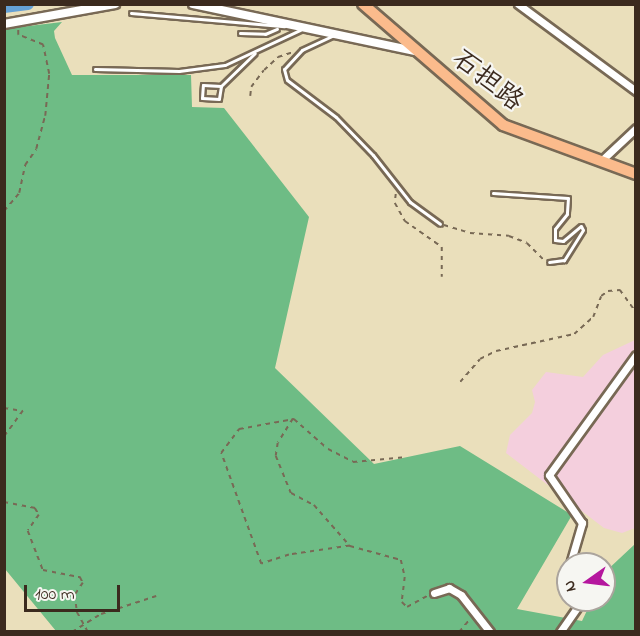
<!DOCTYPE html>
<html>
<head>
<meta charset="utf-8">
<style>
	body { margin:0 }
	#map { position:relative; width:640px; height:636px; overflow:hidden; background:#eadfbb; font-family:"Indie Flower","LXGW WenKai TC",sans-serif }
	div>[style] { position:absolute }
	.built>* { inset:0; background:#f4cfdd }
	.forest>* { inset:0; background:#6ebc85 }
	.river>* { height:12px; margin:-6px; padding:0 6px; transform-origin:6px; border-radius:6px; background:#65a1d6 }
	.path>* { height:1.5px; margin-top:-0.75px; transform-origin:0; background:repeating-linear-gradient(90deg,#786955 0 4.5px,transparent 0 9px) }
	.roads { filter:drop-shadow(2px 0 #786955) drop-shadow(-2px 0 #786955) drop-shadow(0 2px #786955) drop-shadow(0 -2px #786955) }
	.service>* { height:3px; margin:-1.5px; padding:0 1.5px; transform-origin:1.5px; border-radius:1.5px; background:#fff }
	.minor>* { height:7px; margin:-3.5px; padding:0 3.5px; transform-origin:3.5px; border-radius:3.5px; background:#fff }
	.tertiary>* { height:8px; margin:-4px; padding:0 4px; transform-origin:4px; border-radius:4px; background:#fff }
	.primary>* { height:10px; margin:-5px; padding:0 5px; transform-origin:5px; border-radius:5px; background:#fbbb8c }
	span { translate:-50% -50%; white-space:nowrap; text-align:center; line-height:1.15; -webkit-text-stroke:4.5px #f6f6f2; paint-order:stroke }
	.street-label { font-size:27px; color:#3b2a1e }
	.frame { position:absolute; inset:0; border:6px solid #3b2a1e; pointer-events:none }
	.north { position:absolute; left:556px; top:552px; width:60px; height:60px; box-sizing:border-box; background:#f6f6f2; border:2px solid #aba49d; border-radius:50%; rotate:256deg; font-size:16px; font-weight:700; line-height:24px; text-align:center; color:#3b2a1e }
	.north::after { content:''; display:block; margin:auto; width:21px; height:27px; background:#b5179e; clip-path:polygon(50% 0,100% 100%,50% 72%,0 100%) }
	.scale { position:absolute; left:24px; top:585px; width:96px; height:27px; box-sizing:border-box; border:3px solid #3b2a1e; border-top:0; padding-left:8px; font-size:18px; line-height:21px; white-space:nowrap; color:#3b2a1e; -webkit-text-stroke:4px #f6f6f2; paint-order:stroke }
</style>
</head>
<body>
<div id="map">
	<div class="built">
		<div style="clip-path:polygon(635px 340px,635px 528px,622px 533px,604px 528px,506px 453px,510px 435px,532px 413px,535px 402px,532px 390px,546px 372px,583px 377px,603px 355px)"></div>
	</div>
	<div class="forest">
		<div style="clip-path:polygon(62px 22px,54px 31px,55px 38px,72px 75px,191px 75px,192px 107px,224px 108px,309px 217px,275px 368px,374px 464px,460px 446px,572px 515px,517px 609px,582px 621px,592px 600px,604px 600px,604px 573px,635px 544px,635px 631px,56px 631px,5px 569px,4px 29px)"></div>
	</div>
	<div class="river">
		<div style="left:4px;top:7px;width:24px;rotate:-7deg"></div>
	</div>
	<div class="path">
		<div style="left:250px;top:96px;width:9px;rotate:-84deg"></div>
		<div style="left:251px;top:87px;width:21px;rotate:-53deg"></div>
		<div style="left:264px;top:70px;width:19px;rotate:-43deg"></div>
		<div style="left:278px;top:57px;width:16px;rotate:-18deg"></div>
		<div style="left:396px;top:194px;width:9px;rotate:96deg"></div>
		<div style="left:395px;top:203px;width:21px;rotate:61deg"></div>
		<div style="left:405px;top:221px;width:45px;rotate:35.1deg"></div>
		<div style="left:442px;top:247px;width:30px;rotate:90deg"></div>
		<div style="left:4px;top:211px;width:23px;rotate:-50deg"></div>
		<div style="left:19px;top:193px;width:29px;rotate:-78deg"></div>
		<div style="left:25px;top:165px;width:19px;rotate:-55deg"></div>
		<div style="left:36px;top:149px;width:34px;rotate:-75deg"></div>
		<div style="left:45px;top:116px;width:42px;rotate:-84.6deg"></div>
		<div style="left:49px;top:74px;width:30px;rotate:-102deg"></div>
		<div style="left:43px;top:45px;width:27px;rotate:-158deg"></div>
		<div style="left:18px;top:35px;width:6px;rotate:-90deg"></div>
		<div style="left:444px;top:225px;width:27px;rotate:17deg"></div>
		<div style="left:470px;top:233px;width:39px;rotate:4deg"></div>
		<div style="left:509px;top:236px;width:19px;rotate:21deg"></div>
		<div style="left:527px;top:243px;width:25px;rotate:45deg"></div>
		<div style="left:460px;top:382px;width:30px;rotate:-49deg"></div>
		<div style="left:480px;top:359px;width:18px;rotate:-27deg"></div>
		<div style="left:496px;top:351px;width:80px;rotate:-12.3deg"></div>
		<div style="left:574px;top:334px;width:25px;rotate:-42deg"></div>
		<div style="left:593px;top:317px;width:22px;rotate:-69deg"></div>
		<div style="left:601px;top:296px;width:9px;rotate:-36deg"></div>
		<div style="left:608px;top:291px;width:12px;rotate:-5deg"></div>
		<div style="left:620px;top:290px;width:27px;rotate:54deg"></div>
		<div style="left:4px;top:408px;width:19px;rotate:9deg"></div>
		<div style="left:23px;top:411px;width:32px;rotate:126deg"></div>
		<div style="left:293px;top:419px;width:28px;rotate:122deg"></div>
		<div style="left:278px;top:443px;width:13px;rotate:99deg"></div>
		<div style="left:276px;top:456px;width:40px;rotate:68deg"></div>
		<div style="left:291px;top:493px;width:26px;rotate:28deg"></div>
		<div style="left:314px;top:505px;width:55px;rotate:48.7deg"></div>
		<div style="left:350px;top:546px;width:53px;rotate:15.4deg"></div>
		<div style="left:401px;top:560px;width:17px;rotate:77deg"></div>
		<div style="left:405px;top:577px;width:25px;rotate:97deg"></div>
		<div style="left:402px;top:602px;width:7px;rotate:45deg"></div>
		<div style="left:407px;top:607px;width:23px;rotate:-29deg"></div>
		<div style="left:4px;top:502px;width:32px;rotate:11deg"></div>
		<div style="left:35px;top:508px;width:8px;rotate:60deg"></div>
		<div style="left:39px;top:515px;width:19px;rotate:125deg"></div>
		<div style="left:28px;top:531px;width:42px;rotate:69deg"></div>
		<div style="left:43px;top:570px;width:38px;rotate:11deg"></div>
		<div style="left:80px;top:577px;width:7px;rotate:63deg"></div>
		<div style="left:83px;top:583px;width:14px;rotate:124deg"></div>
		<div style="left:75px;top:595px;width:17px;rotate:83deg"></div>
		<div style="left:77px;top:612px;width:23px;rotate:61deg"></div>
		<div style="left:350px;top:546px;width:62px;rotate:171.6deg"></div>
		<div style="left:289px;top:555px;width:29px;rotate:162deg"></div>
		<div style="left:261px;top:564px;width:118px;rotate:-109.8deg"></div>
		<div style="left:221px;top:453px;width:30px;rotate:-53deg"></div>
		<div style="left:239px;top:429px;width:56px;rotate:-10.3deg"></div>
		<div style="left:294px;top:419px;width:45px;rotate:41.4deg"></div>
		<div style="left:328px;top:449px;width:28px;rotate:27deg"></div>
		<div style="left:353px;top:462px;width:54px;rotate:-5.3deg"></div>
		<div style="left:72px;top:632px;width:34px;rotate:-32deg"></div>
		<div style="left:101px;top:614px;width:58px;rotate:-18.1deg"></div>
		<div style="left:459px;top:632px;width:17px;rotate:-50deg"></div>
	</div>
	<div class="roads">
		<div class="service">
			<div style="left:131px;top:13px;width:154px;rotate:4.9deg"></div>
			<div style="left:240px;top:33px;width:25px;rotate:2deg"></div>
			<div style="left:265px;top:34px;width:13px;rotate:-23deg"></div>
			<div style="left:332px;top:36px;width:33px;rotate:155deg"></div>
			<div style="left:302px;top:50px;width:26px;rotate:133deg"></div>
			<div style="left:284px;top:69px;width:11px;rotate:75deg"></div>
			<div style="left:287px;top:80px;width:61px;rotate:37.1deg"></div>
			<div style="left:336px;top:117px;width:53px;rotate:45.8deg"></div>
			<div style="left:373px;top:155px;width:60px;rotate:51.8deg"></div>
			<div style="left:410px;top:202px;width:37px;rotate:36deg"></div>
			<div style="left:95px;top:69px;width:84px;rotate:1.4deg"></div>
			<div style="left:179px;top:71px;width:46px;rotate:-7.4deg"></div>
			<div style="left:225px;top:65px;width:83px;rotate:-25deg"></div>
			<div style="left:221px;top:86px;width:13px;rotate:99deg"></div>
			<div style="left:219px;top:99px;width:17px;rotate:-177deg"></div>
			<div style="left:202px;top:98px;width:13px;rotate:-86deg"></div>
			<div style="left:203px;top:85px;width:18px;rotate:3deg"></div>
			<div style="left:221px;top:86px;width:47px;rotate:-44.1deg"></div>
			<div style="left:493px;top:193px;width:75px;rotate:3.8deg"></div>
			<div style="left:568px;top:198px;width:16px;rotate:94deg"></div>
			<div style="left:567px;top:214px;width:19px;rotate:129deg"></div>
			<div style="left:555px;top:229px;width:11px;rotate:90deg"></div>
			<div style="left:555px;top:240px;width:8px;rotate:7deg"></div>
			<div style="left:563px;top:241px;width:23px;rotate:-40deg"></div>
			<div style="left:581px;top:226px;width:4px;rotate:63deg"></div>
			<div style="left:583px;top:230px;width:36px;rotate:122deg"></div>
			<div style="left:564px;top:260px;width:15px;rotate:172deg"></div>
		</div>
		<div class="minor">
			<div style="left:518px;top:4px;width:147px;rotate:36.4deg"></div>
			<div style="left:603px;top:159px;width:45px;rotate:-43.2deg"></div>
			<div style="left:570px;top:564px;width:43px;rotate:-73.7deg"></div>
			<div style="left:582px;top:523px;width:58px;rotate:-124.5deg"></div>
			<div style="left:549px;top:475px;width:148px;rotate:-54.1deg"></div>
			<div style="left:597px;top:564px;width:3px"></div>
			<div style="left:568px;top:567px;width:15px;rotate:106deg"></div>
			<div style="left:564px;top:581px;width:5px;rotate:37deg"></div>
			<div style="left:434px;top:593px;width:16px;rotate:-18deg"></div>
			<div style="left:449px;top:588px;width:14px;rotate:30deg"></div>
			<div style="left:461px;top:595px;width:47px;rotate:51.9deg"></div>
			<div style="left:560px;top:632px;width:39px;rotate:-55deg"></div>
		</div>
		<div class="tertiary">
			<div style="left:193px;top:4px;width:227px;rotate:12deg"></div>
			<div style="left:4px;top:24px;width:113px;rotate:-10.2deg"></div>
		</div>
		<div class="primary">
			<div style="left:363px;top:4px;width:185px;rotate:40.8deg"></div>
			<div style="left:503px;top:125px;width:142px;rotate:20.2deg"></div>
		</div>
	</div>
	<div class="street-label">
		<span style="left:487px;top:81px;rotate:38deg">石担路</span>
	</div>
	<div class="frame"></div>
	<div class="north">N</div>
	<div class="scale">100 m</div>
</div>
</body>
</html>
